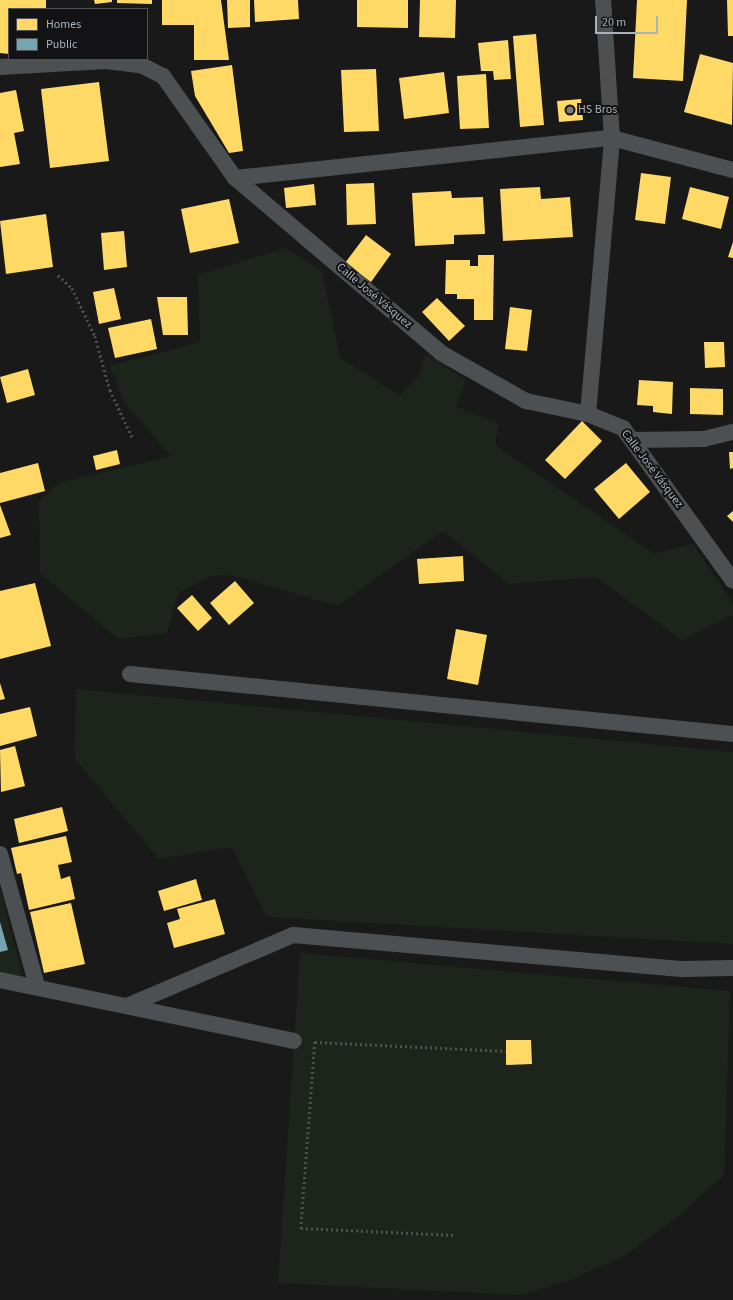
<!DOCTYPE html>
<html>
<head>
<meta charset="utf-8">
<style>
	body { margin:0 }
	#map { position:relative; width:733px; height:1300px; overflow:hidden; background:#191919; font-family:"Source Sans 3",sans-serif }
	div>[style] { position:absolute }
	.green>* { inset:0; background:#1d241c }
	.homes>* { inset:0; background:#ffd966 }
	.public>* { inset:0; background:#76a5af }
	.path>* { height:2.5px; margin-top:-1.25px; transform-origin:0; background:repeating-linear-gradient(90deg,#4f5054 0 2px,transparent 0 5px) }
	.minor>* { height:16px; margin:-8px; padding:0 8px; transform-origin:8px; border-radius:8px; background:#4d5052 }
	.dots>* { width:11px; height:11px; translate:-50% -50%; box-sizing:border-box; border:2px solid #131315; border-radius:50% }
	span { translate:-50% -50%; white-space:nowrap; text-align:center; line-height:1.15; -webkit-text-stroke:4px #131315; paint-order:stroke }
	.poi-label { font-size:12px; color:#a9b2bb }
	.left { translate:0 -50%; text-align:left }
	.street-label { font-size:12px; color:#a9b2bb }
	.legend { position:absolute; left:8px; top:8px; width:140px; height:52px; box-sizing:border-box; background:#131315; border:1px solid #4f5357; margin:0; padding:5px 7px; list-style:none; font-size:12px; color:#a9b2bb }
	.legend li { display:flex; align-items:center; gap:8px; height:20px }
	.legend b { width:20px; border:1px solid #4f5357 }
	.scale { position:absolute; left:595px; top:16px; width:63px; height:18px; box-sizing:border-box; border:2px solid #a9b2bb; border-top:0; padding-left:5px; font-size:12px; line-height:14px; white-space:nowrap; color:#a9b2bb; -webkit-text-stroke:3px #131315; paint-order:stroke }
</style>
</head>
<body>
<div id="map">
	<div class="green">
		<div style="clip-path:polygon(285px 248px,322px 271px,340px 358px,399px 395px,418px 377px,426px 354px,466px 380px,456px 407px,499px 423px,495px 445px,654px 554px,693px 544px,733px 604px,733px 615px,682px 640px,596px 577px,509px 584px,443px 531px,337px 606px,232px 575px,209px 576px,178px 594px,167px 633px,118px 639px,40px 573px,39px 501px,59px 483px,171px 456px,124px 402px,110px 366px,200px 342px,198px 275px)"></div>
		<div style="clip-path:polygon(76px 689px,733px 752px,733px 944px,267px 917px,232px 847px,159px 859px,75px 759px)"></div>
		<div style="clip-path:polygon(0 888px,24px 981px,0 977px)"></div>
		<div style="clip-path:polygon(300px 953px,730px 991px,724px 1175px,676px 1218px,624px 1256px,573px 1279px,522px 1295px,278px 1283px)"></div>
	</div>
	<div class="homes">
		<div style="clip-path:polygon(0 0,46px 0,46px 9px,9px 9px,9px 54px,0 53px)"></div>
		<div style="clip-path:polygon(94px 0,112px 0,112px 2px,95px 4px)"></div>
		<div style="clip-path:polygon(117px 0,152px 0,152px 4px,117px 3px)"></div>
		<div style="clip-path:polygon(162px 0,221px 0,229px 60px,194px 60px,194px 25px,162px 25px)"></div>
		<div style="clip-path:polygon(227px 0,250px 0,250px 27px,228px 28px)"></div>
		<div style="clip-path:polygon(254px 0,298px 0,299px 19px,255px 22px)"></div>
		<div style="clip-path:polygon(357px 0,408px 0,408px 28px,357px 27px)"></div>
		<div style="clip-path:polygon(420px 0,456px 0,455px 38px,419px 37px)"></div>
		<div style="clip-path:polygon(637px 0,687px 0,683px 81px,633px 78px)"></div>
		<div style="clip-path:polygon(727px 0,733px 0,733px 36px,728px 36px)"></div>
		<div style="clip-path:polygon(536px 34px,544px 125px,520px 127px,513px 36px)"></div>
		<div style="clip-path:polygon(508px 40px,511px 79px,494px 80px,493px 71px,481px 71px,478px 43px)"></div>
		<div style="clip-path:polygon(700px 54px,733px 63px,732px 125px,684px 112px)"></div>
		<div style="clip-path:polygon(232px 65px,243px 151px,229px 153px,195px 96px,191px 71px)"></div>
		<div style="clip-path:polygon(376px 69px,379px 131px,344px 132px,341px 70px)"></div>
		<div style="clip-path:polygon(444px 72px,449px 113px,404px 119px,399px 78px)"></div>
		<div style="clip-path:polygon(486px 74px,489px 128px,460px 129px,457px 76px)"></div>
		<div style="clip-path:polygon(99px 82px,109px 161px,50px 168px,41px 89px)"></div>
		<div style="clip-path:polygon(16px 90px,24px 131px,14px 133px,20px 164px,0 167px,0 93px)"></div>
		<div style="clip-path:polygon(581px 99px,583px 120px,559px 122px,557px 101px)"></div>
		<div style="clip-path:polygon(641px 173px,671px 177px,665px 224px,635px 220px)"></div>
		<div style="clip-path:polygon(374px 183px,376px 224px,347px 225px,346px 184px)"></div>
		<div style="clip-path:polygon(314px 184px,316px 205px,286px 208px,284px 188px)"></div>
		<div style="clip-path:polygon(540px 187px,541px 199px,570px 197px,573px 237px,503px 241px,500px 189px)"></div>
		<div style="clip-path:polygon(690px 187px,729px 197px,721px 229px,682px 219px)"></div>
		<div style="clip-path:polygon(451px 191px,452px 198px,483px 197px,485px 234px,454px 235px,454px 244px,415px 246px,412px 193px)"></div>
		<div style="clip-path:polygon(229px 199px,239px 243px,190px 253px,181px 209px)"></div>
		<div style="clip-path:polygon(46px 214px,53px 267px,6px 274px,0 221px)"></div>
		<div style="clip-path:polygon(124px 231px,127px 267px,104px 270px,101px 233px)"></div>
		<div style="clip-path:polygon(366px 235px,391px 254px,371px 282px,345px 263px)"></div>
		<div style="clip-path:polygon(733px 242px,733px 258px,728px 257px)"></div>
		<div style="clip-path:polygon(478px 255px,494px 255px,493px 320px,474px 320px,474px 299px,457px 299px,457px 294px,445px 294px,446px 260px,470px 260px,470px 266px,478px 266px)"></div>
		<div style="clip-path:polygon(114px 288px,121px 319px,99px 324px,93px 292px)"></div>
		<div style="clip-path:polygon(157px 297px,187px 297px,188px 335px,163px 335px)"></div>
		<div style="clip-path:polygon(437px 298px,465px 326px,449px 341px,422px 312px)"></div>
		<div style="clip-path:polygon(510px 307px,532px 310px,527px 351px,505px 349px)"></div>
		<div style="clip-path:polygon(151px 319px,157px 349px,115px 358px,108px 328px)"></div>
		<div style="clip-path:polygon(704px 342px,724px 342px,725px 367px,705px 368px)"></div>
		<div style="clip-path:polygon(28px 369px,35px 395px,7px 403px,0 377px)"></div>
		<div style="clip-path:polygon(639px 380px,673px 382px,672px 414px,653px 412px,653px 406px,637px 405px)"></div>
		<div style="clip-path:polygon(690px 388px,723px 389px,723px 415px,690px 414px)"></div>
		<div style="clip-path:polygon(582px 421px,602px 441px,565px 479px,545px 460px)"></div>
		<div style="clip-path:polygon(117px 450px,120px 464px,96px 470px,93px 456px)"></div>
		<div style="clip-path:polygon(729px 452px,733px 452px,733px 468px,730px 469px)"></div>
		<div style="clip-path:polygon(38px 463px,45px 491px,0 503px,0 473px)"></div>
		<div style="clip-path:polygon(626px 463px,650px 492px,619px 519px,594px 489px)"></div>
		<div style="clip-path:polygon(0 505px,11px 535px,0 538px)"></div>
		<div style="clip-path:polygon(733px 511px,733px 522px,727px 516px)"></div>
		<div style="clip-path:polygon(463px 556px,464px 581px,419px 584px,417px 559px)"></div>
		<div style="clip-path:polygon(235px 581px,254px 603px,229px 625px,210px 603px)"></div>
		<div style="clip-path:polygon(35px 583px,51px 646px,0 659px,0 591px)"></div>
		<div style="clip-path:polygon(192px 595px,212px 618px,198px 631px,177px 608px)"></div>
		<div style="clip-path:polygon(456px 629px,487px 635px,478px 685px,447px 679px)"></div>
		<div style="clip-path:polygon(0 683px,5px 699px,0 700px)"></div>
		<div style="clip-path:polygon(30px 707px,37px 736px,0 746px,0 714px)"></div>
		<div style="clip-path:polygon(15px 746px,25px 786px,1px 792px,0 750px)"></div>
		<div style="clip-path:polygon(62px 807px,68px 831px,19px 843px,14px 819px)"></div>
		<div style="clip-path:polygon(66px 836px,72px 862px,58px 865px,61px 879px,70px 876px,75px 899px,29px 910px,21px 873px,17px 874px,11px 848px)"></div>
		<div style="clip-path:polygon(196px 879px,202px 900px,164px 911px,158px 891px)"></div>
		<div style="clip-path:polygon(215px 899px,225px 934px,174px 948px,167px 923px,180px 919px,177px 909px)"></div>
		<div style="clip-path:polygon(71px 903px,85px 964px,44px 973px,30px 912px)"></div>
		<div style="clip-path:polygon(506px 1040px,531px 1040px,532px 1064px,506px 1065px)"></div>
	</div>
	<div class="public">
		<div style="clip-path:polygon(0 922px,8px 950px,0 952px)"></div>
	</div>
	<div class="path">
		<div style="left:58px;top:275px;width:19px;rotate:43deg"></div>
		<div style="left:72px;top:288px;width:53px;rotate:64.4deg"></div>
		<div style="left:95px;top:336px;width:56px;rotate:74.5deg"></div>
		<div style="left:110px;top:390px;width:52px;rotate:64.9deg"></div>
		<div style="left:315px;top:1042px;width:187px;rotate:94.3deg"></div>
		<div style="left:301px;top:1228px;width:154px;rotate:2.6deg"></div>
		<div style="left:315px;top:1042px;width:191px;rotate:2.7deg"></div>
	</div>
	<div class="minor">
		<div style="left:0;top:67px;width:106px;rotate:-3.2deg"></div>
		<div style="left:106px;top:61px;width:35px;rotate:7deg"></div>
		<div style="left:141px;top:65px;width:25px;rotate:27deg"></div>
		<div style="left:163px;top:76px;width:125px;rotate:54.8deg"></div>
		<div style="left:235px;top:178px;width:270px;rotate:40.3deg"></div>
		<div style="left:441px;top:353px;width:98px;rotate:29.5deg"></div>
		<div style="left:526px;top:401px;width:63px;rotate:11.8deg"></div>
		<div style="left:588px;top:414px;width:38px;rotate:22deg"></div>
		<div style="left:623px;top:428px;width:188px;rotate:54.3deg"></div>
		<div style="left:235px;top:178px;width:379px;rotate:-6.1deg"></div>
		<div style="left:612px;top:138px;width:125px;rotate:14.8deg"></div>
		<div style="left:588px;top:414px;width:277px;rotate:-85deg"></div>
		<div style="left:612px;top:138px;width:138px;rotate:-93.7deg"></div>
		<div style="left:632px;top:440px;width:72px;rotate:-0.8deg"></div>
		<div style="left:704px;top:439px;width:30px;rotate:-14deg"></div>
		<div style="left:130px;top:674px;width:606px;rotate:5.68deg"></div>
		<div style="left:0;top:854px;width:137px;rotate:74.3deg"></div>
		<div style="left:0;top:980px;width:300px;rotate:11.7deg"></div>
		<div style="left:129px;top:1005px;width:178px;rotate:-23.1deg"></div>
		<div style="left:293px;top:935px;width:392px;rotate:5deg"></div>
		<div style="left:684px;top:969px;width:49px;rotate:-1.2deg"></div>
	</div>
	<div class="dots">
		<div style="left:570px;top:110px;background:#777c82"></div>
	</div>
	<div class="poi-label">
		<span class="left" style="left:578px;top:110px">HS Bros</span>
	</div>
	<div class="street-label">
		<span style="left:374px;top:296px;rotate:40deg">Calle José Vásquez</span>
		<span style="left:652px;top:469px;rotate:53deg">Calle José Vásquez</span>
	</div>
	<ul class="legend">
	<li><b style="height:11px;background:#ffd966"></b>Homes</li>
	<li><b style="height:11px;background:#76a5af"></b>Public</li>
	</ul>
	<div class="scale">20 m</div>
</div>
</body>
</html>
